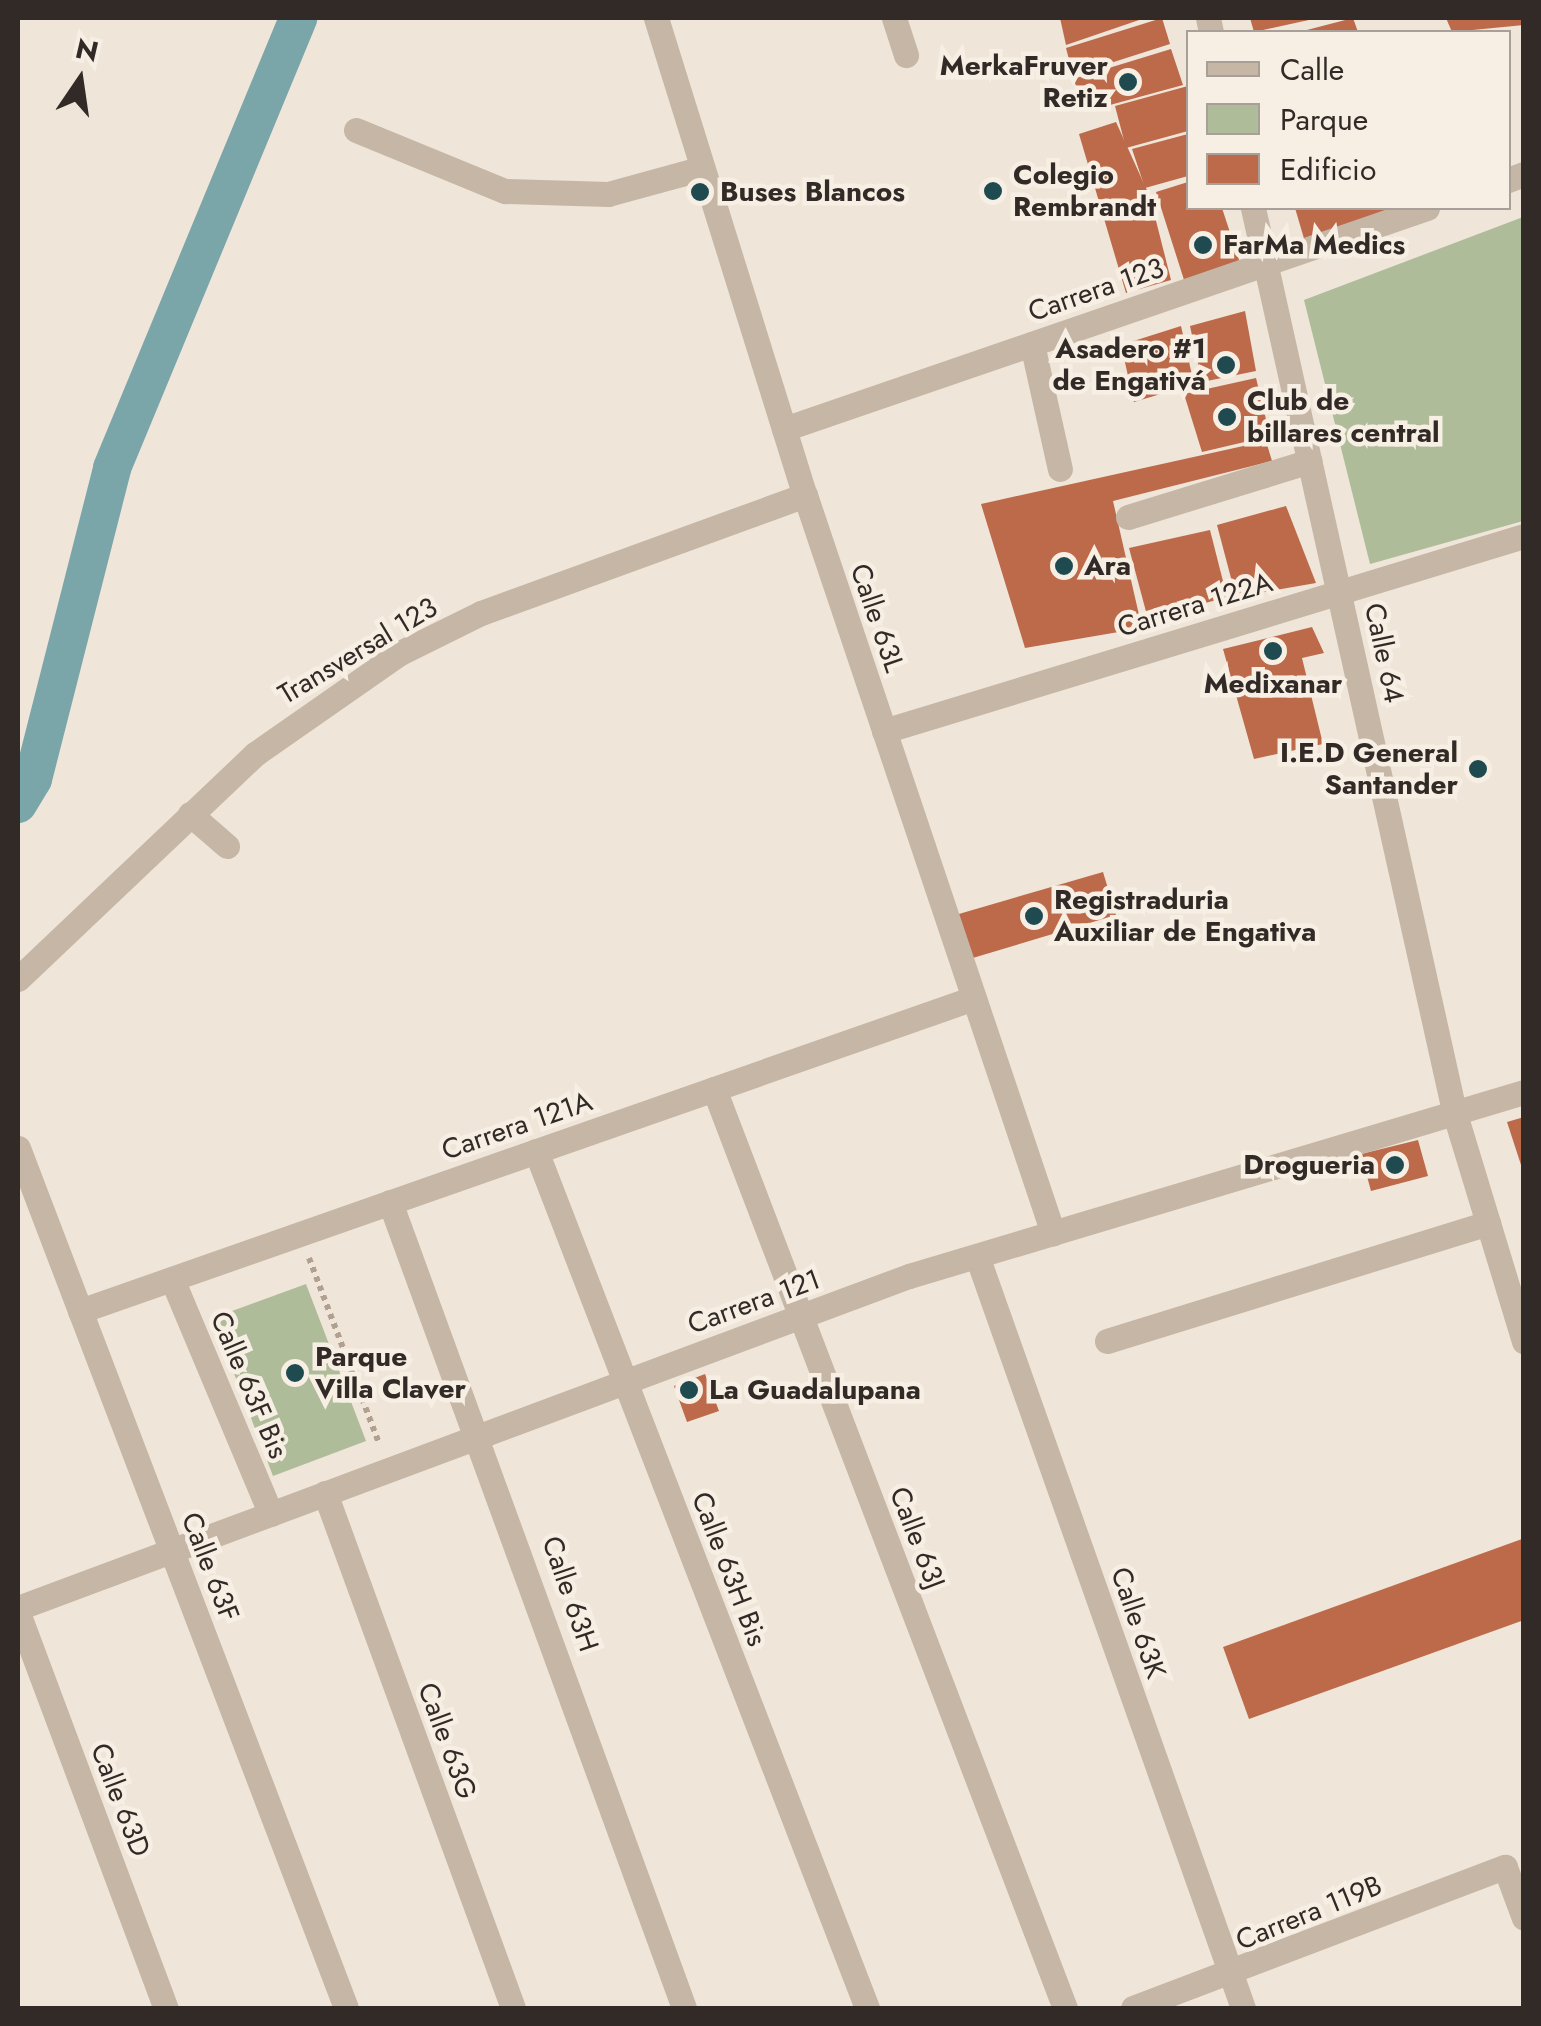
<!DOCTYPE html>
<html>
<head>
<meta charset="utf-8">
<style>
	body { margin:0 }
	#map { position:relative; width:1541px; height:2026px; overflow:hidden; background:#efe5d9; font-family:Jost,sans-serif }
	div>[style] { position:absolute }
	.green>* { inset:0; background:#afbc9a }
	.canal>* { height:38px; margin:-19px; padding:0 19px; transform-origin:19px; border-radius:19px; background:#7aa5a9 }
	.building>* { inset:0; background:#bc6a4a }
	.path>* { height:6px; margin-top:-3px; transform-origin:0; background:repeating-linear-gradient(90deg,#b1a090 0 5px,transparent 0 10px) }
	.minor>* { height:25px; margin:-12.5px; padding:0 12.5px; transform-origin:12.5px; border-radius:12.5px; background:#c5b6a6 }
	.dots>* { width:28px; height:28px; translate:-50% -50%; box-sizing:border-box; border:5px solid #f7efe4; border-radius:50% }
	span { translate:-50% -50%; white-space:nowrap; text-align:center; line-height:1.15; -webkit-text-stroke:9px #f7efe4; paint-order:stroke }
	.poi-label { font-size:28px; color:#322a26; font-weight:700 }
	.right { translate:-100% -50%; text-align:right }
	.left { translate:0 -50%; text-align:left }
	.street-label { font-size:28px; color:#322a26 }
	.frame { position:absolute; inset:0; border:20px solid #322a26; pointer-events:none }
	.legend { position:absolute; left:1186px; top:30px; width:325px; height:180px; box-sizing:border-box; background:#f7efe4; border:2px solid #a8a098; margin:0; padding:12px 18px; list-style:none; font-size:30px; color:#322a26 }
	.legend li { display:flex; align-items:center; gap:20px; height:50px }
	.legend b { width:50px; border:2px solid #a8a098 }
	.north { position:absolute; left:30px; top:30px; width:100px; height:100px; -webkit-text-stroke:8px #f7efe4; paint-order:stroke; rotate:13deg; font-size:28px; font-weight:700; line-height:40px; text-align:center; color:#322a26 }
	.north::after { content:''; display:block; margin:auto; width:35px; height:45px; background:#322a26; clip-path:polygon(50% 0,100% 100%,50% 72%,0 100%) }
</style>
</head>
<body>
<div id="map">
	<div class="green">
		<div style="clip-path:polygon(1523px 217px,1523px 521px,1370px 564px,1304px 300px)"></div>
		<div style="clip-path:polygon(306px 1284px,366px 1441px,273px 1476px,213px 1318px)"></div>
	</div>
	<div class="canal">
		<div style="left:18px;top:804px;width:29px;rotate:-59deg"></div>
		<div style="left:33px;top:779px;width:321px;rotate:-75.7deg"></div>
		<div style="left:112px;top:468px;width:487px;rotate:-67.5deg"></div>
	</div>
	<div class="building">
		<div style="clip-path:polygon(1060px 18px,1145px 18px,1066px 45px)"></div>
		<div style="clip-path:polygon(1162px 18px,1170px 44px,1073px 75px,1066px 48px)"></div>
		<div style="clip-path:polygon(1250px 18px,1318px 18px,1254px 32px)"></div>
		<div style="clip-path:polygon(1353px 18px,1358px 32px,1303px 32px,1303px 31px)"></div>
		<div style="clip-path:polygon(1446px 18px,1524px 18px,1524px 25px,1452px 32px)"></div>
		<div style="clip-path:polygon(1171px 49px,1183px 85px,1088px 111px,1073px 79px)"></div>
		<div style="clip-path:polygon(1188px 86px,1188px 131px,1126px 148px,1115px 106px)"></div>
		<div style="clip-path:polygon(1116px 122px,1150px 197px,1171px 280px,1126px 293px,1079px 134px)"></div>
		<div style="clip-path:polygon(1188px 134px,1188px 176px,1145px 188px,1132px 149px)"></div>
		<div style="clip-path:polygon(1188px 182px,1188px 208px,1222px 208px,1241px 266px,1185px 283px,1156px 192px)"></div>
		<div style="clip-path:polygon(1295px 208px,1399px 208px,1305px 242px)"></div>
		<div style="clip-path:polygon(1245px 311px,1256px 371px,1202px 382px,1190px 326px)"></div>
		<div style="clip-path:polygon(1181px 326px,1194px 384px,1134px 402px,1121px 345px)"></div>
		<div style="clip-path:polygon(1256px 378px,1270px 436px,1202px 452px,1184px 394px)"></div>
		<div style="clip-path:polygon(1266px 441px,1272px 461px,1113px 501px,1142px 628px,1025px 648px,981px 504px)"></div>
		<div style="clip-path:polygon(1286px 506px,1316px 583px,1236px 597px,1217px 525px)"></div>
		<div style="clip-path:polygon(1210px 530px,1227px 597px,1148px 619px,1129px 548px)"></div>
		<div style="clip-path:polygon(1312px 627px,1324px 653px,1302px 658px,1323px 744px,1254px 759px,1223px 649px)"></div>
		<div style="clip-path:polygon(1103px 872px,1116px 915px,966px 960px,952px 916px)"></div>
		<div style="clip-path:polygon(1524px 1117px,1524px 1171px,1523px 1171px,1507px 1122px)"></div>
		<div style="clip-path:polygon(1418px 1140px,1428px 1176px,1371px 1191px,1361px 1154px)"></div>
		<div style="clip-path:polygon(705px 1374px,719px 1411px,687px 1422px,674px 1386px)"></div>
		<div style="clip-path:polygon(1522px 1539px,1524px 1620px,1249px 1719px,1223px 1647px)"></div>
	</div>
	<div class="path">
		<div style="left:309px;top:1258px;width:198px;rotate:69.3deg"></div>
	</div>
	<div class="minor">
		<div style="left:656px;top:18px;width:500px;rotate:72.7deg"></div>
		<div style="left:805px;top:495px;width:779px;rotate:71.43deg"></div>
		<div style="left:894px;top:18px;width:39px;rotate:72deg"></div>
		<div style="left:1208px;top:18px;width:14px;rotate:78deg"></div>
		<div style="left:356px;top:130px;width:161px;rotate:22.3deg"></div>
		<div style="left:505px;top:191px;width:103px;rotate:1.7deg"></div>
		<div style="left:608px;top:194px;width:98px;rotate:-15.3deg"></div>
		<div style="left:1508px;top:180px;width:17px;rotate:-21deg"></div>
		<div style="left:1253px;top:208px;width:925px;rotate:77.45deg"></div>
		<div style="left:1454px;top:1111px;width:241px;rotate:73.1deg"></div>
		<div style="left:1032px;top:344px;width:128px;rotate:77.4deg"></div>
		<div style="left:784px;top:429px;width:680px;rotate:-18.97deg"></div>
		<div style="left:1128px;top:517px;width:190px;rotate:-17.1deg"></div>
		<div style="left:884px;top:731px;width:669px;rotate:-16.95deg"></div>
		<div style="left:190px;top:814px;width:49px;rotate:40.9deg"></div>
		<div style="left:18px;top:979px;width:327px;rotate:-43.5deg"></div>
		<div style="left:255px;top:754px;width:177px;rotate:-34.9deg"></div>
		<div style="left:400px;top:653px;width:90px;rotate:-26.3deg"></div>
		<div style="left:481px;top:613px;width:345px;rotate:-20deg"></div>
		<div style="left:714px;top:1089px;width:984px;rotate:69.1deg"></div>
		<div style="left:18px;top:1148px;width:920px;rotate:69.12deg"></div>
		<div style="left:536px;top:1151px;width:919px;rotate:68.88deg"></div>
		<div style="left:390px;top:1202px;width:858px;rotate:69.96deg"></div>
		<div style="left:977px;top:1256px;width:798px;rotate:70.52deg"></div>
		<div style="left:172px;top:1279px;width:255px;rotate:67.2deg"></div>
		<div style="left:80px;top:1311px;width:947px;rotate:-19.3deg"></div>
		<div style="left:1107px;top:1341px;width:399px;rotate:-17.2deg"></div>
		<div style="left:325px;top:1493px;width:548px;rotate:69.95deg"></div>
		<div style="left:18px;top:1608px;width:951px;rotate:-20.44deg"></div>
		<div style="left:909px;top:1276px;width:642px;rotate:-16.66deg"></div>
		<div style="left:18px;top:1613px;width:422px;rotate:69.5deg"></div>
		<div style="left:1133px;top:2008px;width:398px;rotate:-20.8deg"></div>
		<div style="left:1505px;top:1867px;width:54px;rotate:69.6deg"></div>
	</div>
	<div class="dots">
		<div style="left:1128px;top:82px;background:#1f4b50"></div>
		<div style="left:993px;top:191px;background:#1f4b50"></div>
		<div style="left:700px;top:192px;background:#1f4b50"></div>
		<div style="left:1203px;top:245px;background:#1f4b50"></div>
		<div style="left:1226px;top:365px;background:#1f4b50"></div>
		<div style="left:1227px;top:417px;background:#1f4b50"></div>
		<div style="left:1064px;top:566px;background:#1f4b50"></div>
		<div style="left:1273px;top:651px;background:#1f4b50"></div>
		<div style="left:1478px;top:769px;background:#1f4b50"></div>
		<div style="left:1034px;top:916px;background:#1f4b50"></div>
		<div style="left:1395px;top:1165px;background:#1f4b50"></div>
		<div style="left:295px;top:1373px;background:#1f4b50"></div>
		<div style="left:689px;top:1390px;background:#1f4b50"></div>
	</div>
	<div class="poi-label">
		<span class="right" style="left:1108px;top:82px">MerkaFruver<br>Retiz</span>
		<span class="left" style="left:1013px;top:191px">Colegio<br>Rembrandt</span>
		<span class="left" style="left:720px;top:192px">Buses Blancos</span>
		<span class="left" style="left:1223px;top:245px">FarMa Medics</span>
		<span class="right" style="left:1206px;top:365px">Asadero #1<br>de Engativá</span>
		<span class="left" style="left:1247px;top:417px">Club de<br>billares central</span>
		<span class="left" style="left:1084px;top:566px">Ara</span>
		<span style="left:1273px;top:684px">Medixanar</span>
		<span class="right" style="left:1458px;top:769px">I.E.D General<br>Santander</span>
		<span class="left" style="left:1054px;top:916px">Registraduria<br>Auxiliar de Engativa</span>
		<span class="right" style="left:1375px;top:1165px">Drogueria</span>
		<span class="left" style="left:315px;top:1373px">Parque<br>Villa Claver</span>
		<span class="left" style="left:709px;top:1390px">La Guadalupana</span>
	</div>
	<div class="street-label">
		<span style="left:1096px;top:290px;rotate:-19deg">Carrera 123</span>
		<span style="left:1195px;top:605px;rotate:-17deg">Carrera 122A</span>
		<span style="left:877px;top:618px;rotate:71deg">Calle 63L</span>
		<span style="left:358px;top:651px;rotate:-31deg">Transversal 123</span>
		<span style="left:1384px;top:653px;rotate:78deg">Calle 64</span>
		<span style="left:517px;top:1126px;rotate:-19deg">Carrera 121A</span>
		<span style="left:754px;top:1302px;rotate:-20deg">Carrera 121</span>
		<span style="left:249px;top:1385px;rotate:67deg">Calle 63F Bis</span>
		<span style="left:917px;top:1538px;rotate:69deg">Calle 63J</span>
		<span style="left:210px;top:1567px;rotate:69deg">Calle 63F</span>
		<span style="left:729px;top:1569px;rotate:69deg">Calle 63H Bis</span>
		<span style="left:570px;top:1594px;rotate:71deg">Calle 63H</span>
		<span style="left:1138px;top:1623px;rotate:71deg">Calle 63K</span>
		<span style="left:447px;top:1741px;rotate:70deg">Calle 63G</span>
		<span style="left:120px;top:1800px;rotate:69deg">Calle 63D</span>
		<span style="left:1309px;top:1913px;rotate:-22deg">Carrera 119B</span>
	</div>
	<div class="frame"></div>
	<ul class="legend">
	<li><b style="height:12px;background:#c5b6a6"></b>Calle</li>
	<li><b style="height:28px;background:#afbc9a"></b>Parque</li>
	<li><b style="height:28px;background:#bc6a4a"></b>Edificio</li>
	</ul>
	<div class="north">N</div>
</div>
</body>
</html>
